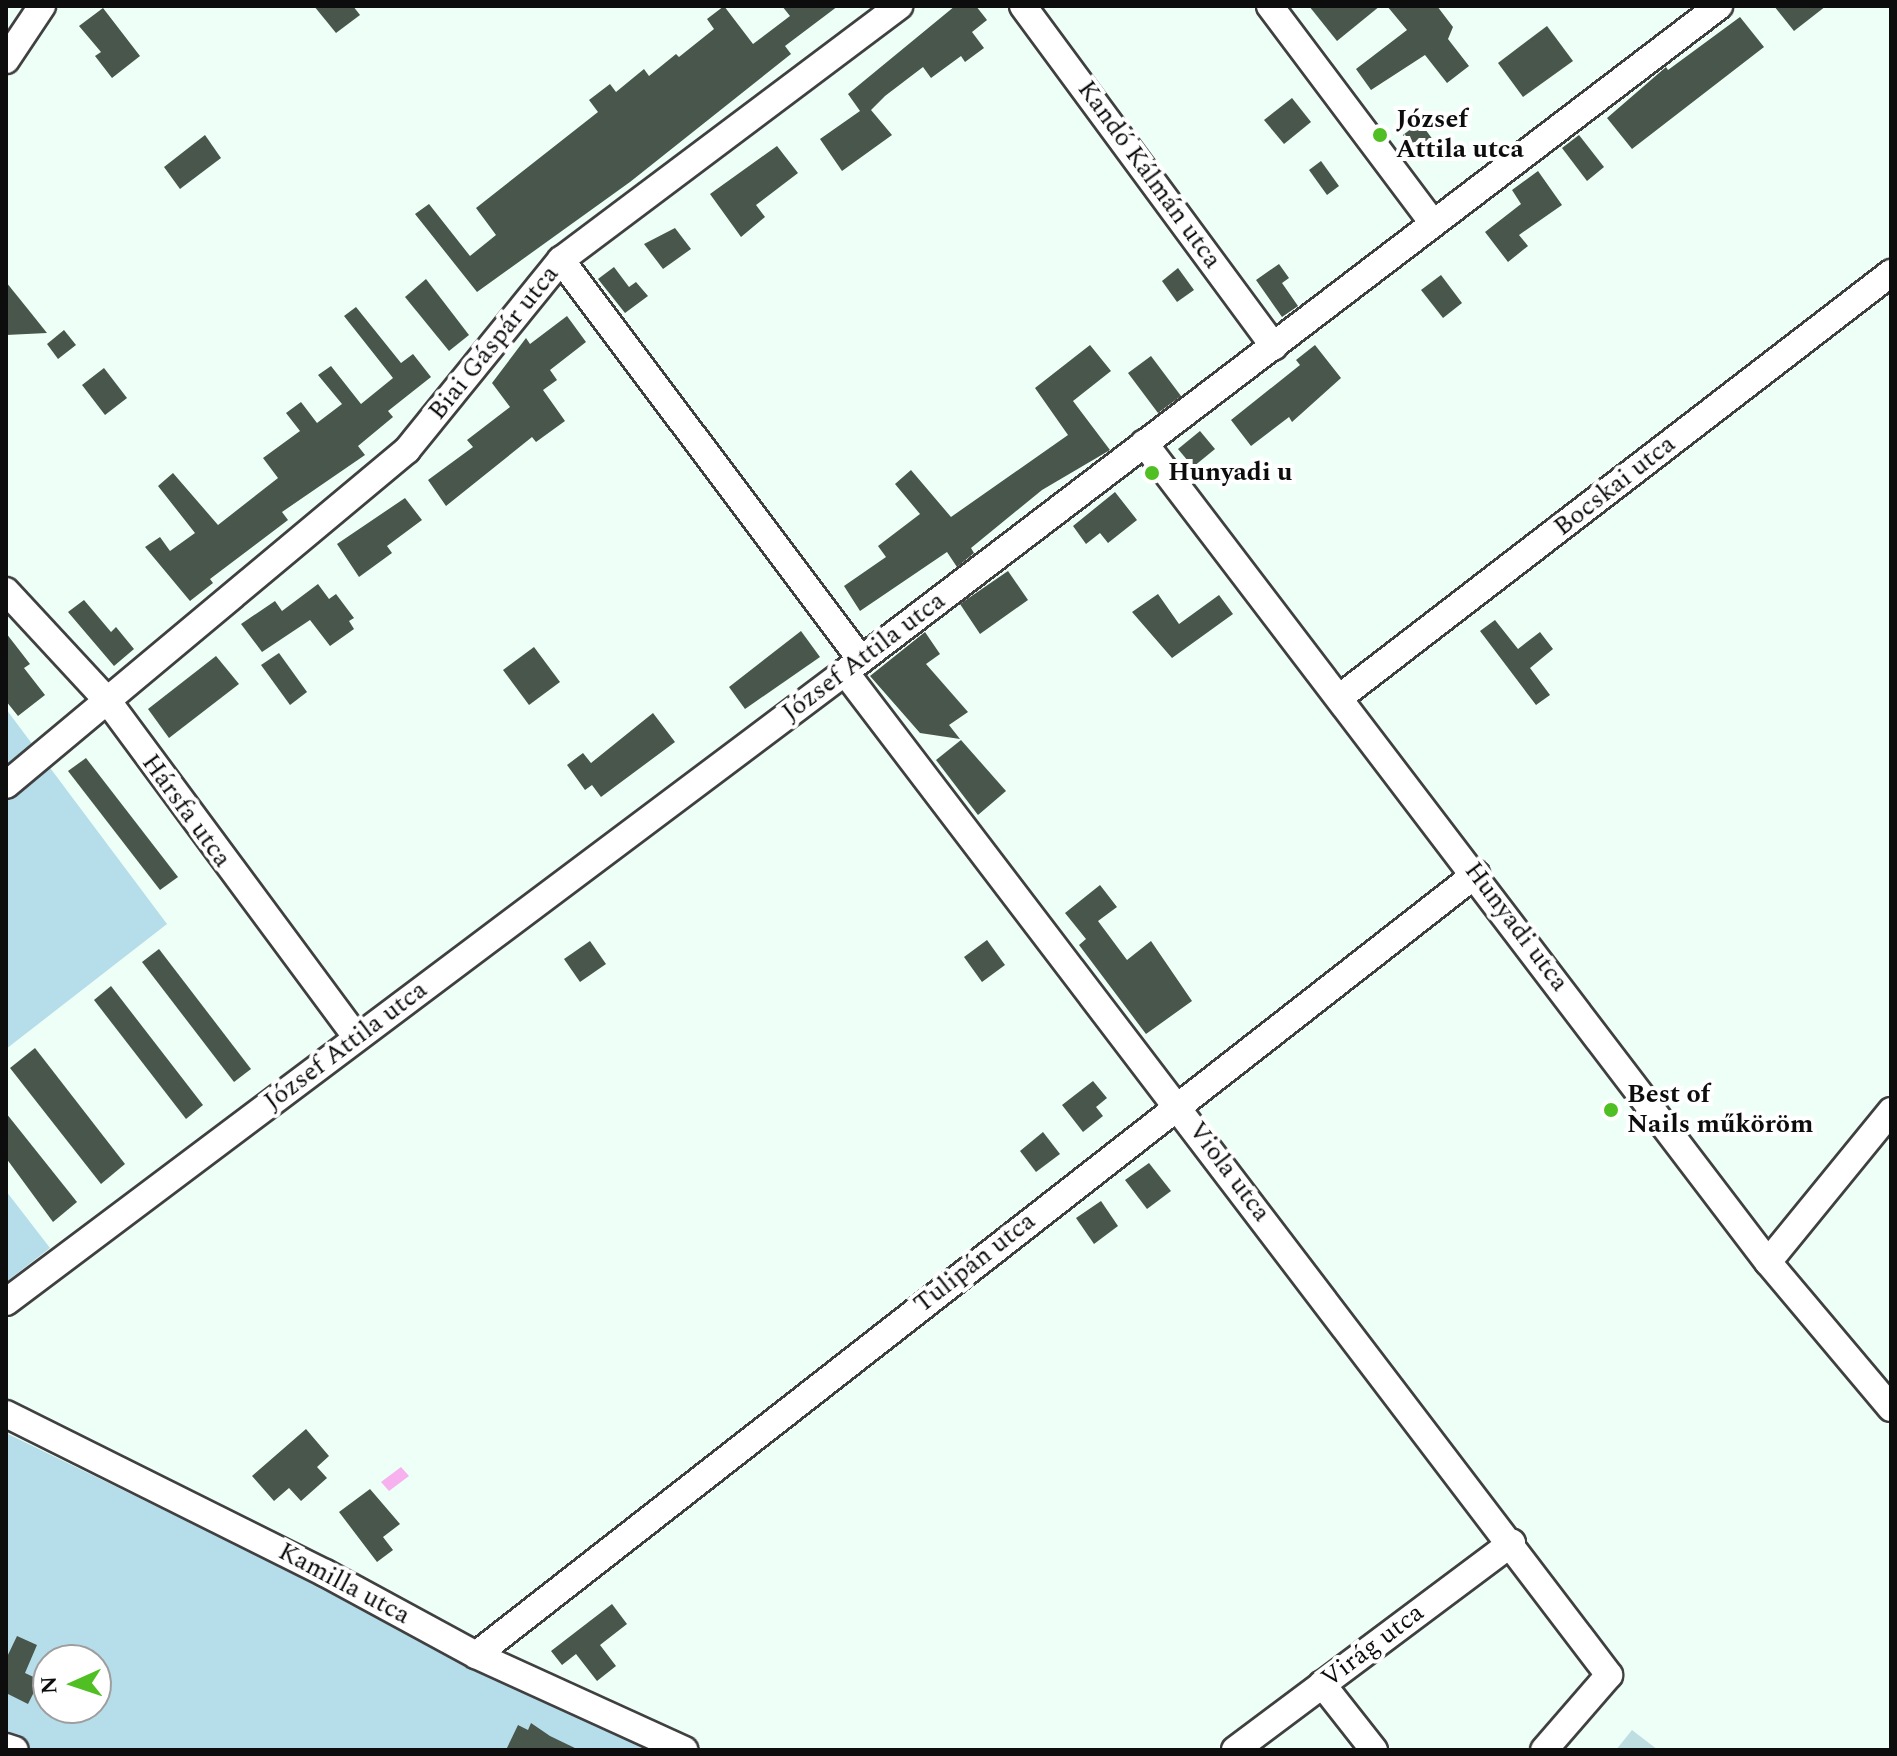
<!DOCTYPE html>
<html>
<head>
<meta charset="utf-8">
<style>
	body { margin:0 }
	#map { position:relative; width:1897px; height:1756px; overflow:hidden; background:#edfff7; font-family:Spectral,serif }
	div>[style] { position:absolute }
	.green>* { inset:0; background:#b6ddea }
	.cemetery>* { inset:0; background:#bedee1 }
	.water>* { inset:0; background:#f7b1ee }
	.building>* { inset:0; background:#49564b }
	.roads { filter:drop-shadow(2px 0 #404040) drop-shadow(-2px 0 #404040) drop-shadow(0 2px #404040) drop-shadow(0 -2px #404040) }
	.minor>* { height:26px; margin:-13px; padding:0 13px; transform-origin:13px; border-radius:13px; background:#fff }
	.dots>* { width:22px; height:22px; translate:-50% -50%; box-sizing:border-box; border:4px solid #fff; border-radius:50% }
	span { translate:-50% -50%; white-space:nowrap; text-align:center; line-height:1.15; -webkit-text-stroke:8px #fff; paint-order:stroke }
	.poi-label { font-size:26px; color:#0d0d0d; font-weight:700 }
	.left { translate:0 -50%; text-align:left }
	.street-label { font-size:26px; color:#0d0d0d }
	.frame { position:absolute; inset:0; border:8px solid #0d0d0d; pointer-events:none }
	.north { position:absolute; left:32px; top:1644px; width:80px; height:80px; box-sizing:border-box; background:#fff; border:2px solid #9e9e9e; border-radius:50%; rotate:267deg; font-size:22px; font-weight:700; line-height:32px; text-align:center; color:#0d0d0d }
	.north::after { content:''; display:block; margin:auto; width:28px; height:36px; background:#50bf23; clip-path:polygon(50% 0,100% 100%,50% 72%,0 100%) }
</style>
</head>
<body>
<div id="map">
	<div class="green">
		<div style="clip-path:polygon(6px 709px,167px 924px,6px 1049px)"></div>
		<div style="clip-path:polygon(6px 1191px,50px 1248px,6px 1282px)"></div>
		<div style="clip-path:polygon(evenodd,6px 1433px,535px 1691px,664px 1750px,6px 1750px,6px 1433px,48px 1660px,96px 1660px,96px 1708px,48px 1708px,48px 1660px)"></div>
	</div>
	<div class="cemetery">
		<div style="clip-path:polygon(1632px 1730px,1658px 1750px,1616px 1750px)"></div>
	</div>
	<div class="water">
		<div style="clip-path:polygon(401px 1467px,409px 1476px,389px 1491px,381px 1482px)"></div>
	</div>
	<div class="building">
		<div style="clip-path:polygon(314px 6px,353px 6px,360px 15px,336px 33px)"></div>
		<div style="clip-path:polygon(724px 6px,753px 44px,790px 16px,782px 6px,838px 6px,785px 46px,791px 54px,630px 182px,477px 292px,415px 214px,429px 204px,470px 256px,496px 235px,476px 208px,598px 112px,589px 100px,610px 84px,616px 92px,644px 69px,649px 76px,676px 54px,679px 57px,714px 29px,707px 19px)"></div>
		<div style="clip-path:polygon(955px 6px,976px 6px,987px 20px,972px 32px,984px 48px,965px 62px,961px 56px,931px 78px,923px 67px,885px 96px,871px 110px,892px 135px,842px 171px,820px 139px,860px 111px,848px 94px)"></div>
		<div style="clip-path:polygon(1309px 6px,1380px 6px,1337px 41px)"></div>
		<div style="clip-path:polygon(1387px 6px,1437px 6px,1453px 27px,1448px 39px,1469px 66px,1447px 83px,1425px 55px,1371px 90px,1356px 69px,1407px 30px)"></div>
		<div style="clip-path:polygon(1774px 6px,1826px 6px,1794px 31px)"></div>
		<div style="clip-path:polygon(103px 8px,140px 56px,112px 78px,95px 56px,101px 52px,79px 26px)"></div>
		<div style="clip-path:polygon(1740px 17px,1764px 47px,1632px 149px,1607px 118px,1666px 67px,1668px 70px)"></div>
		<div style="clip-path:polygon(1547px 26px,1573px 61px,1523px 97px,1498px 63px)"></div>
		<div style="clip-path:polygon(1292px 98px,1311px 122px,1284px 144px,1264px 120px)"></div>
		<div style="clip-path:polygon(1420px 122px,1436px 144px,1419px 156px,1403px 135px)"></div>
		<div style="clip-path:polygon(205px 135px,221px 158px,180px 189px,164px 167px)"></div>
		<div style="clip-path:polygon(1579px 135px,1604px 167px,1587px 181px,1562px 148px)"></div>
		<div style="clip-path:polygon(777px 146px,798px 173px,756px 205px,765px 217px,741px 237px,710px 194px)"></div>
		<div style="clip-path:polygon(1321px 161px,1339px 186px,1327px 195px,1309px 170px)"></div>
		<div style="clip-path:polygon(1538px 171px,1562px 205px,1519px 235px,1528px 246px,1508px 262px,1485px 232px,1521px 204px,1512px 190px)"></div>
		<div style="clip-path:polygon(675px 228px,691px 249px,663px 269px,644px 244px)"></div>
		<div style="clip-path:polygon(1279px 264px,1289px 278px,1282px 283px,1298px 306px,1282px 317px,1256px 280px)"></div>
		<div style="clip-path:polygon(614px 267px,629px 287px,636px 282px,648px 296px,625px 313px,598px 279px)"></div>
		<div style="clip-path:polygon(1178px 268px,1194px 290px,1177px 302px,1162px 281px)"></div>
		<div style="clip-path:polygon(1441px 275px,1462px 303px,1443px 318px,1421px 290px)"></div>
		<div style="clip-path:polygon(426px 279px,469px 335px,449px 351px,405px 297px)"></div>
		<div style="clip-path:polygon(6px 282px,27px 308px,47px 333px,6px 335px)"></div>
		<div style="clip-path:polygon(356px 307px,401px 363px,413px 354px,431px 377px,388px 411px,393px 417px,358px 446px,365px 455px,282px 512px,288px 520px,210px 579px,213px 583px,190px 601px,145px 547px,160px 537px,170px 551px,195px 533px,158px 486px,173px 473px,218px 525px,278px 478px,263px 458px,300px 431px,286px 413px,301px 402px,317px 423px,342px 404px,318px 375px,331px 366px,361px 404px,393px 378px,344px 316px)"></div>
		<div style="clip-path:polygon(567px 316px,586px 342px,550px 370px,557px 380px,543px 390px,565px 421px,536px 442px,532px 437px,446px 506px,428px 480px,473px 447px,467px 440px,510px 407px,492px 383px,526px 338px,530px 344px)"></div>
		<div style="clip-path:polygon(64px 330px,76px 345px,58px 359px,47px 344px)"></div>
		<div style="clip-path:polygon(1090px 345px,1111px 371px,1073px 401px,1110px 450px,1042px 490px,971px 548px,974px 553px,957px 567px,947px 552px,860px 611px,844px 586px,886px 557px,878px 546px,920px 514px,895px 484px,911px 470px,951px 517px,1068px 435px,1035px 388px)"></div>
		<div style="clip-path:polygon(1315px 345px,1341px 378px,1292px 422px,1289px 417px,1251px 446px,1231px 420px,1300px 365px,1296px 360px)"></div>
		<div style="clip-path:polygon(1151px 356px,1181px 396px,1158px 413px,1128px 373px)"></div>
		<div style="clip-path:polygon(104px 368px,127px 398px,105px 415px,82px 385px)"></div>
		<div style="clip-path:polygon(1200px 431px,1215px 449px,1193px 467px,1178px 449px)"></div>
		<div style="clip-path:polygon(1115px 492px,1137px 520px,1108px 543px,1100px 533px,1086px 544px,1073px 526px)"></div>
		<div style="clip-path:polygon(405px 498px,422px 520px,387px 546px,392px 553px,359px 577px,337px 544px)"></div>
		<div style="clip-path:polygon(1008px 571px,1028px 600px,980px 634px,960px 604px)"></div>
		<div style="clip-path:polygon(318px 584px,329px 599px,336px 594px,354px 618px,349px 621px,354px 629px,330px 646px,310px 620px,262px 652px,241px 624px,275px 601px,282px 611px)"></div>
		<div style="clip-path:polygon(1158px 594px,1179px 624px,1219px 595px,1233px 614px,1172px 658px,1132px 612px)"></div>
		<div style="clip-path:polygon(84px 600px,111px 632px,116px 627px,134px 649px,114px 666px,68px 612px)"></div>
		<div style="clip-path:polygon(1495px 620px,1518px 649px,1540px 632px,1553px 649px,1530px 668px,1550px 695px,1536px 705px,1480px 631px)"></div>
		<div style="clip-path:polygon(801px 631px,820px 657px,745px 709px,729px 687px)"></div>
		<div style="clip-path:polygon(925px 632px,940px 654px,926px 664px,968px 712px,949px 725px,960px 739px,920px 733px,870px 676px)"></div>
		<div style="clip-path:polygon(6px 633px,30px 664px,24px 668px,45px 695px,18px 716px,6px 701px)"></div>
		<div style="clip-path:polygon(534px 647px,560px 682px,529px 705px,503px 670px)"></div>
		<div style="clip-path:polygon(279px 653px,307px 692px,290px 705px,261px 665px)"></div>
		<div style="clip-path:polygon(216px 656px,239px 684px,169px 738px,148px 709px)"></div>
		<div style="clip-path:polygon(653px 713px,675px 742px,601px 797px,592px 785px,585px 790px,567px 765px,583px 753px,591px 763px)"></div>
		<div style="clip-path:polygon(961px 740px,1006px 791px,978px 815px,936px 760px)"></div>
		<div style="clip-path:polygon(86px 758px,178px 877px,160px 890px,68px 771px)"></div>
		<div style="clip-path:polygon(1100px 885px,1117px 907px,1098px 921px,1127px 960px,1151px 941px,1192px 1001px,1146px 1034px,1079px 945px,1086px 939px,1065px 913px)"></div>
		<div style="clip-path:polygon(987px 940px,1005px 965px,982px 982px,964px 957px)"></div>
		<div style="clip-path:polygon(590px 941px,606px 964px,580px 982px,564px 959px)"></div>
		<div style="clip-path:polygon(159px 949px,251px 1069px,234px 1082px,142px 962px)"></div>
		<div style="clip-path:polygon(111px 986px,203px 1105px,186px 1119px,94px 1000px)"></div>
		<div style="clip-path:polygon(35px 1048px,125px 1164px,101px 1184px,10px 1068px)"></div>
		<div style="clip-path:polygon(1093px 1081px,1107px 1098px,1096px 1107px,1103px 1116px,1083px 1132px,1062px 1105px)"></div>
		<div style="clip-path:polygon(6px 1113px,77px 1202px,53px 1222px,6px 1158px)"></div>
		<div style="clip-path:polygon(1043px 1132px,1060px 1154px,1036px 1172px,1020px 1151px)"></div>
		<div style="clip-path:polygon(1149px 1163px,1171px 1191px,1147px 1209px,1125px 1180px)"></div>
		<div style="clip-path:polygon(1101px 1201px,1118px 1226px,1094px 1244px,1076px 1218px)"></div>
		<div style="clip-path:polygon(306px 1429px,329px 1456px,317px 1467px,327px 1478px,301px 1501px,289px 1488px,274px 1501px,252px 1476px)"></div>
		<div style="clip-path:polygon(370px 1489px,400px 1524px,383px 1537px,393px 1550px,377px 1562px,339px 1512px)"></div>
		<div style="clip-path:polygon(612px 1604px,627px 1624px,600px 1645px,616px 1666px,597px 1681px,576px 1654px,562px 1665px,551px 1651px)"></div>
		<div style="clip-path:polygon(17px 1636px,37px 1645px,25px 1673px,40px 1680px,28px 1704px,6px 1693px,6px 1659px)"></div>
		<div style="clip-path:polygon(531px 1723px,550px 1736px,579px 1750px,506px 1750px,518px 1725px,528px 1730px)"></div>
	</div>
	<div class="roads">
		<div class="minor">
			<div style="left:1023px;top:6px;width:423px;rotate:53.6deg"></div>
			<div style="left:1270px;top:6px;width:271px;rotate:53.1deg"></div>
			<div style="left:6px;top:60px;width:65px;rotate:-56.3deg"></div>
			<div style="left:561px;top:260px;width:500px;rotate:53.1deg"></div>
			<div style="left:1144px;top:443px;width:1030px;rotate:52.7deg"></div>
			<div style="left:1768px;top:1262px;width:191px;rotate:49.9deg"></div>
			<div style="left:6px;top:591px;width:149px;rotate:47.2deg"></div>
			<div style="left:107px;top:700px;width:420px;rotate:53.5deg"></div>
			<div style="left:845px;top:672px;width:1261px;rotate:52.7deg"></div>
			<div style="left:1609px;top:1675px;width:99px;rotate:130.9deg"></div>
			<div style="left:1339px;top:698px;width:697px;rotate:-37.59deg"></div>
			<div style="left:6px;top:785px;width:523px;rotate:-39.88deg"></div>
			<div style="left:407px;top:450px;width:245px;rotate:-51deg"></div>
			<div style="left:561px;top:260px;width:423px;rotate:-36.9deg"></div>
			<div style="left:1768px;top:1262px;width:195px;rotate:-50.8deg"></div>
			<div style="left:6px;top:1302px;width:1049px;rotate:-36.9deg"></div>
			<div style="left:845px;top:672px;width:1099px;rotate:-37.31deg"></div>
			<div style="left:6px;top:1414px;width:356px;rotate:26.5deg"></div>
			<div style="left:325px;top:1573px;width:172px;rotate:28.5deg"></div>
			<div style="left:476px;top:1655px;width:229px;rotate:24.5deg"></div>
			<div style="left:476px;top:1655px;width:1269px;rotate:-37.99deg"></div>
			<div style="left:1322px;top:1684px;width:84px;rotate:51.8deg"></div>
			<div style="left:6px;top:1747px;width:9px;rotate:18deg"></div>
			<div style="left:1235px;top:1750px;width:346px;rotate:-36.8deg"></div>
		</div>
	</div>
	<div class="dots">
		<div style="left:1380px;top:135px;background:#50bf23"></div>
		<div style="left:1152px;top:473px;background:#50bf23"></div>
		<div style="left:1611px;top:1110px;background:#50bf23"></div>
	</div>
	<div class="poi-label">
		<span class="left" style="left:1396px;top:135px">József<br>Attila utca</span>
		<span class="left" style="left:1168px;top:473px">Hunyadi u</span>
		<span class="left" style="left:1627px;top:1110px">Best of<br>Nails műköröm</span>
	</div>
	<div class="street-label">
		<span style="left:1149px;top:175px;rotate:54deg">Kandó Kálmán utca</span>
		<span style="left:494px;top:343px;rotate:-51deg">Biai Gáspár utca</span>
		<span style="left:1615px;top:486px;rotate:-38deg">Bocskai utca</span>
		<span style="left:864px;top:657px;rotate:-37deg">József Attila utca</span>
		<span style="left:186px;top:811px;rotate:54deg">Hársfa utca</span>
		<span style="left:1516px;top:927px;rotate:53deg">Hunyadi utca</span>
		<span style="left:346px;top:1046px;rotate:-37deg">József Attila utca</span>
		<span style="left:1229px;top:1172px;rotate:53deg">Viola utca</span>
		<span style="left:975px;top:1263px;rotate:-38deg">Tulipán utca</span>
		<span style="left:344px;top:1584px;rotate:28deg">Kamilla utca</span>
		<span style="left:1373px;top:1646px;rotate:-37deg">Virág utca</span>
	</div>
	<div class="frame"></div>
	<div class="north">N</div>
</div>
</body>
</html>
